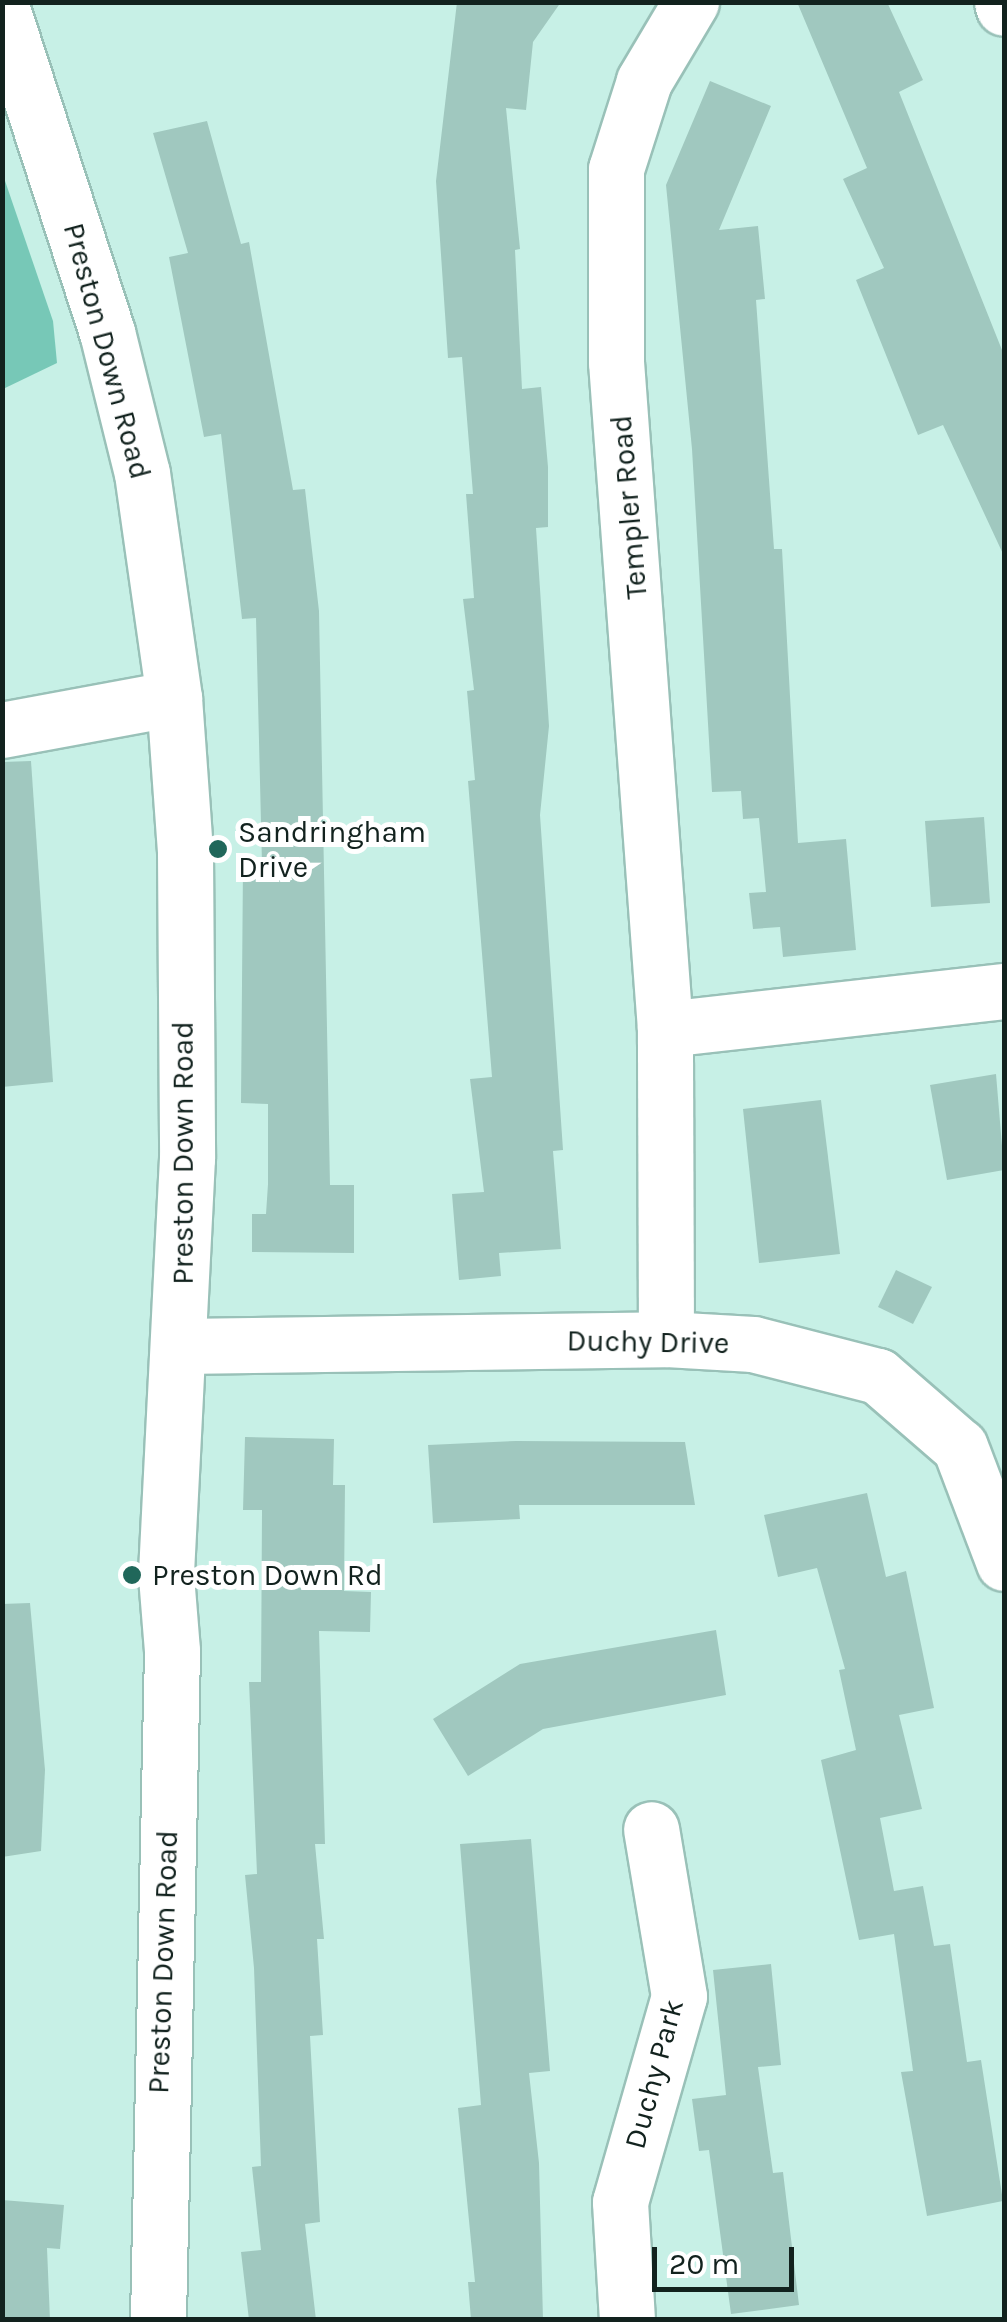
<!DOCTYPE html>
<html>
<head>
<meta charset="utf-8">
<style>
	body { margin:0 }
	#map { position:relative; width:1007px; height:2322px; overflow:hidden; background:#c7f0e6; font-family:Karla,sans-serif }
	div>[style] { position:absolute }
	.green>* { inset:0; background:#77c8b7 }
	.building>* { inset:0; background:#a0c8bf }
	.roads { filter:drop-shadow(2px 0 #99c1b8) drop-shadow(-2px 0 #99c1b8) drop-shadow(0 2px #99c1b8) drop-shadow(0 -2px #99c1b8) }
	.minor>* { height:55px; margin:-27.5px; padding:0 27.5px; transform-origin:27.5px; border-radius:27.5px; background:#fff }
	.tertiary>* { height:55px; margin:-27.5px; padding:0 27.5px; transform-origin:27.5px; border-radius:27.5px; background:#fff }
	.dots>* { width:28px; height:28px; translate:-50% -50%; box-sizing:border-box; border:5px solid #fff; border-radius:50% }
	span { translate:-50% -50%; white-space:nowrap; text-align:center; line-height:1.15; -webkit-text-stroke:10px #fff; paint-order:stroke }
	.street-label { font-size:30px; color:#12221e }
	.poi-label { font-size:30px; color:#12221e }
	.left { translate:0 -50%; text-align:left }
	.frame { position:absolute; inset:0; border:5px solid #12221e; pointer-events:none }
	.scale { position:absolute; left:652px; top:2247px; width:142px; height:45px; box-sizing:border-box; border:5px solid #12221e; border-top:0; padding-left:12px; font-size:30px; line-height:35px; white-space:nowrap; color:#12221e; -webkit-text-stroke:8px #fff; paint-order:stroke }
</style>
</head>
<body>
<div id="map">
	<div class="green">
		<div style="clip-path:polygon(3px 175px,53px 321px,57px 363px,3px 389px)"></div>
	</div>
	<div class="building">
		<div style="clip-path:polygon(457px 2px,561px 2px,533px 42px,526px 110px,506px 108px,520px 249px,515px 250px,522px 389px,541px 387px,548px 467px,548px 527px,536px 528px,549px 726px,540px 815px,563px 1150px,553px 1151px,561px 1249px,499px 1253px,501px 1276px,459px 1280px,452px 1194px,484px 1192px,470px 1079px,492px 1077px,468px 781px,475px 780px,467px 691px,474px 690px,463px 599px,474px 598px,466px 494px,473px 494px,462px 357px,448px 358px,436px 181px)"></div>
		<div style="clip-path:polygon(797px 2px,887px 2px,923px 80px,899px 92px,1004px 355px,1004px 556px,943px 425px,918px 435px,856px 280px,884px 268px,843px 179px,867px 168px)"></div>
		<div style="clip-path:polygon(710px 81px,771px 106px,719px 230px,758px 226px,765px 299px,756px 300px,774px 549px,782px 549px,798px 843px,846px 839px,856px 950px,783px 957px,780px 927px,753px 929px,749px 893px,766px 892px,759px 818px,743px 819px,741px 791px,712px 792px,692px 449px,666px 185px)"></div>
		<div style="clip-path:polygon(207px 121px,241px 244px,249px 242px,293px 490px,305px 489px,319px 611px,330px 1185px,354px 1185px,354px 1253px,252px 1252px,252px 1214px,266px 1214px,268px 1184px,268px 1104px,241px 1103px,243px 865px,262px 864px,256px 618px,242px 619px,221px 434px,204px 437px,169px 257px,188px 253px,153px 133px)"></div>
		<div style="clip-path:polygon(31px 761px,53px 1082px,2px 1087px,2px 762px)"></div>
		<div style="clip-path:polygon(984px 817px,990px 903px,931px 907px,925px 821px)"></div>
		<div style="clip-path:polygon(996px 1074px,1004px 1170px,947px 1180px,930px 1085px)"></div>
		<div style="clip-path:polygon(821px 1100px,840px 1254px,759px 1263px,743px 1109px)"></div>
		<div style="clip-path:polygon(896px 1270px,932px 1287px,913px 1324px,878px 1307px)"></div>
		<div style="clip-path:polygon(245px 1437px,334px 1439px,333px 1485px,345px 1485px,344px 1591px,371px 1592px,370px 1632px,319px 1631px,325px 1844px,315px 1844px,324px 1939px,317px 1939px,323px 2035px,310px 2036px,320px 2222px,305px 2224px,316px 2320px,249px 2320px,241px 2252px,261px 2250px,252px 2167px,261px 2166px,254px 1968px,245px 1875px,257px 1874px,249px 1682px,261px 1682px,262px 1510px,243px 1510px)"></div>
		<div style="clip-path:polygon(516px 1441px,685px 1442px,695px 1505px,519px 1505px,520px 1519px,433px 1523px,428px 1445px)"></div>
		<div style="clip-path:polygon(867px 1493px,886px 1577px,906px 1571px,934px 1708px,899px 1715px,922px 1809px,880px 1818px,894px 1891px,923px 1886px,934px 1946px,950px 1944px,967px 2062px,981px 2060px,1003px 2201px,927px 2216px,901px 2072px,913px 2071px,894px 1934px,859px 1940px,821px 1760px,856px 1750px,839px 1670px,845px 1669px,817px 1568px,778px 1577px,764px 1515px)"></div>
		<div style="clip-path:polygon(30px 1603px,45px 1770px,41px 1851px,2px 1857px,2px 1604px)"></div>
		<div style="clip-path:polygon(716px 1630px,726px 1695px,543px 1729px,468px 1776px,433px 1719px,520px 1664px)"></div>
		<div style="clip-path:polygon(531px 1839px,550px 2071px,529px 2073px,539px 2163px,543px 2320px,471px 2320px,468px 2282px,475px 2282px,458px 2108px,481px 2105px,460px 1844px)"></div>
		<div style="clip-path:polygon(771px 1964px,781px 2065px,758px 2067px,773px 2173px,783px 2172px,799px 2305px,731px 2314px,709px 2150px,699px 2151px,692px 2099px,726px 2095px,713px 1970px)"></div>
		<div style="clip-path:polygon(2px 2200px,64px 2205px,60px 2249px,47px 2248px,50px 2320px,2px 2320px)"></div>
	</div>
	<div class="roads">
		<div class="minor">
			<div style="left:1002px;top:2px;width:6px;rotate:72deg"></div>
			<div style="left:2px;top:730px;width:175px;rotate:-10.5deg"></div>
			<div style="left:665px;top:1029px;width:341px;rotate:-6.4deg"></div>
			<div style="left:666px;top:1339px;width:310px;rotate:-90.2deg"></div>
			<div style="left:665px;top:1029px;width:669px;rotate:-94.2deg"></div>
			<div style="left:616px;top:362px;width:193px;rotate:-90deg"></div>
			<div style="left:616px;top:169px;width:92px;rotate:-72.3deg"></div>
			<div style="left:644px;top:81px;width:92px;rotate:-59.3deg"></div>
			<div style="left:181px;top:1346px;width:485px;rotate:-0.8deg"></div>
			<div style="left:666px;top:1339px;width:87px;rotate:3.3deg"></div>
			<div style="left:753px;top:1344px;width:129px;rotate:14.4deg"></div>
			<div style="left:878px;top:1376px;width:108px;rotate:40.9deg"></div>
			<div style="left:960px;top:1447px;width:124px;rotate:69.2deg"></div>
			<div style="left:627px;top:2320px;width:118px;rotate:-93.4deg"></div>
			<div style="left:620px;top:2202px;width:214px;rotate:-74deg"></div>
			<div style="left:679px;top:1996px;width:169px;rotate:-99.5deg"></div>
		</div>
		<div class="tertiary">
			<div style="left:2px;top:9px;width:340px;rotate:72deg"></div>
			<div style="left:107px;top:332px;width:145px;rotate:76.1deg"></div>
			<div style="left:142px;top:473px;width:227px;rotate:81.9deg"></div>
			<div style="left:174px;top:698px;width:155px;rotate:85.9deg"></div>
			<div style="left:185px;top:853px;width:305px;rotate:89.6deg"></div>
			<div style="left:187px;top:1158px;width:419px;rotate:92.9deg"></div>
			<div style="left:166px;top:1576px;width:75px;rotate:85.4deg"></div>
			<div style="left:172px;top:1651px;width:669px;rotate:91.2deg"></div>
		</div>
	</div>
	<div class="dots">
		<div style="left:218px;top:849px;background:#20675a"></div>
		<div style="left:132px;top:1575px;background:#20675a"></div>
	</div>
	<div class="street-label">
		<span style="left:107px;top:351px;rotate:75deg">Preston Down Road</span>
		<span style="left:629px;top:507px;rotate:-95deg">Templer Road</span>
		<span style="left:183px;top:1153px;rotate:-90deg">Preston Down Road</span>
		<span style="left:648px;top:1342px;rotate:1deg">Duchy Drive</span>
		<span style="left:163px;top:1962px;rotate:-88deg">Preston Down Road</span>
		<span style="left:654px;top:2074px;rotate:-75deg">Duchy Park</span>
	</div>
	<div class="poi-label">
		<span class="left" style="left:238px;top:849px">Sandringham<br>Drive</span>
		<span class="left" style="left:152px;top:1575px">Preston Down Rd</span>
	</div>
	<div class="frame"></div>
	<div class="scale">20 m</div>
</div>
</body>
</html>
